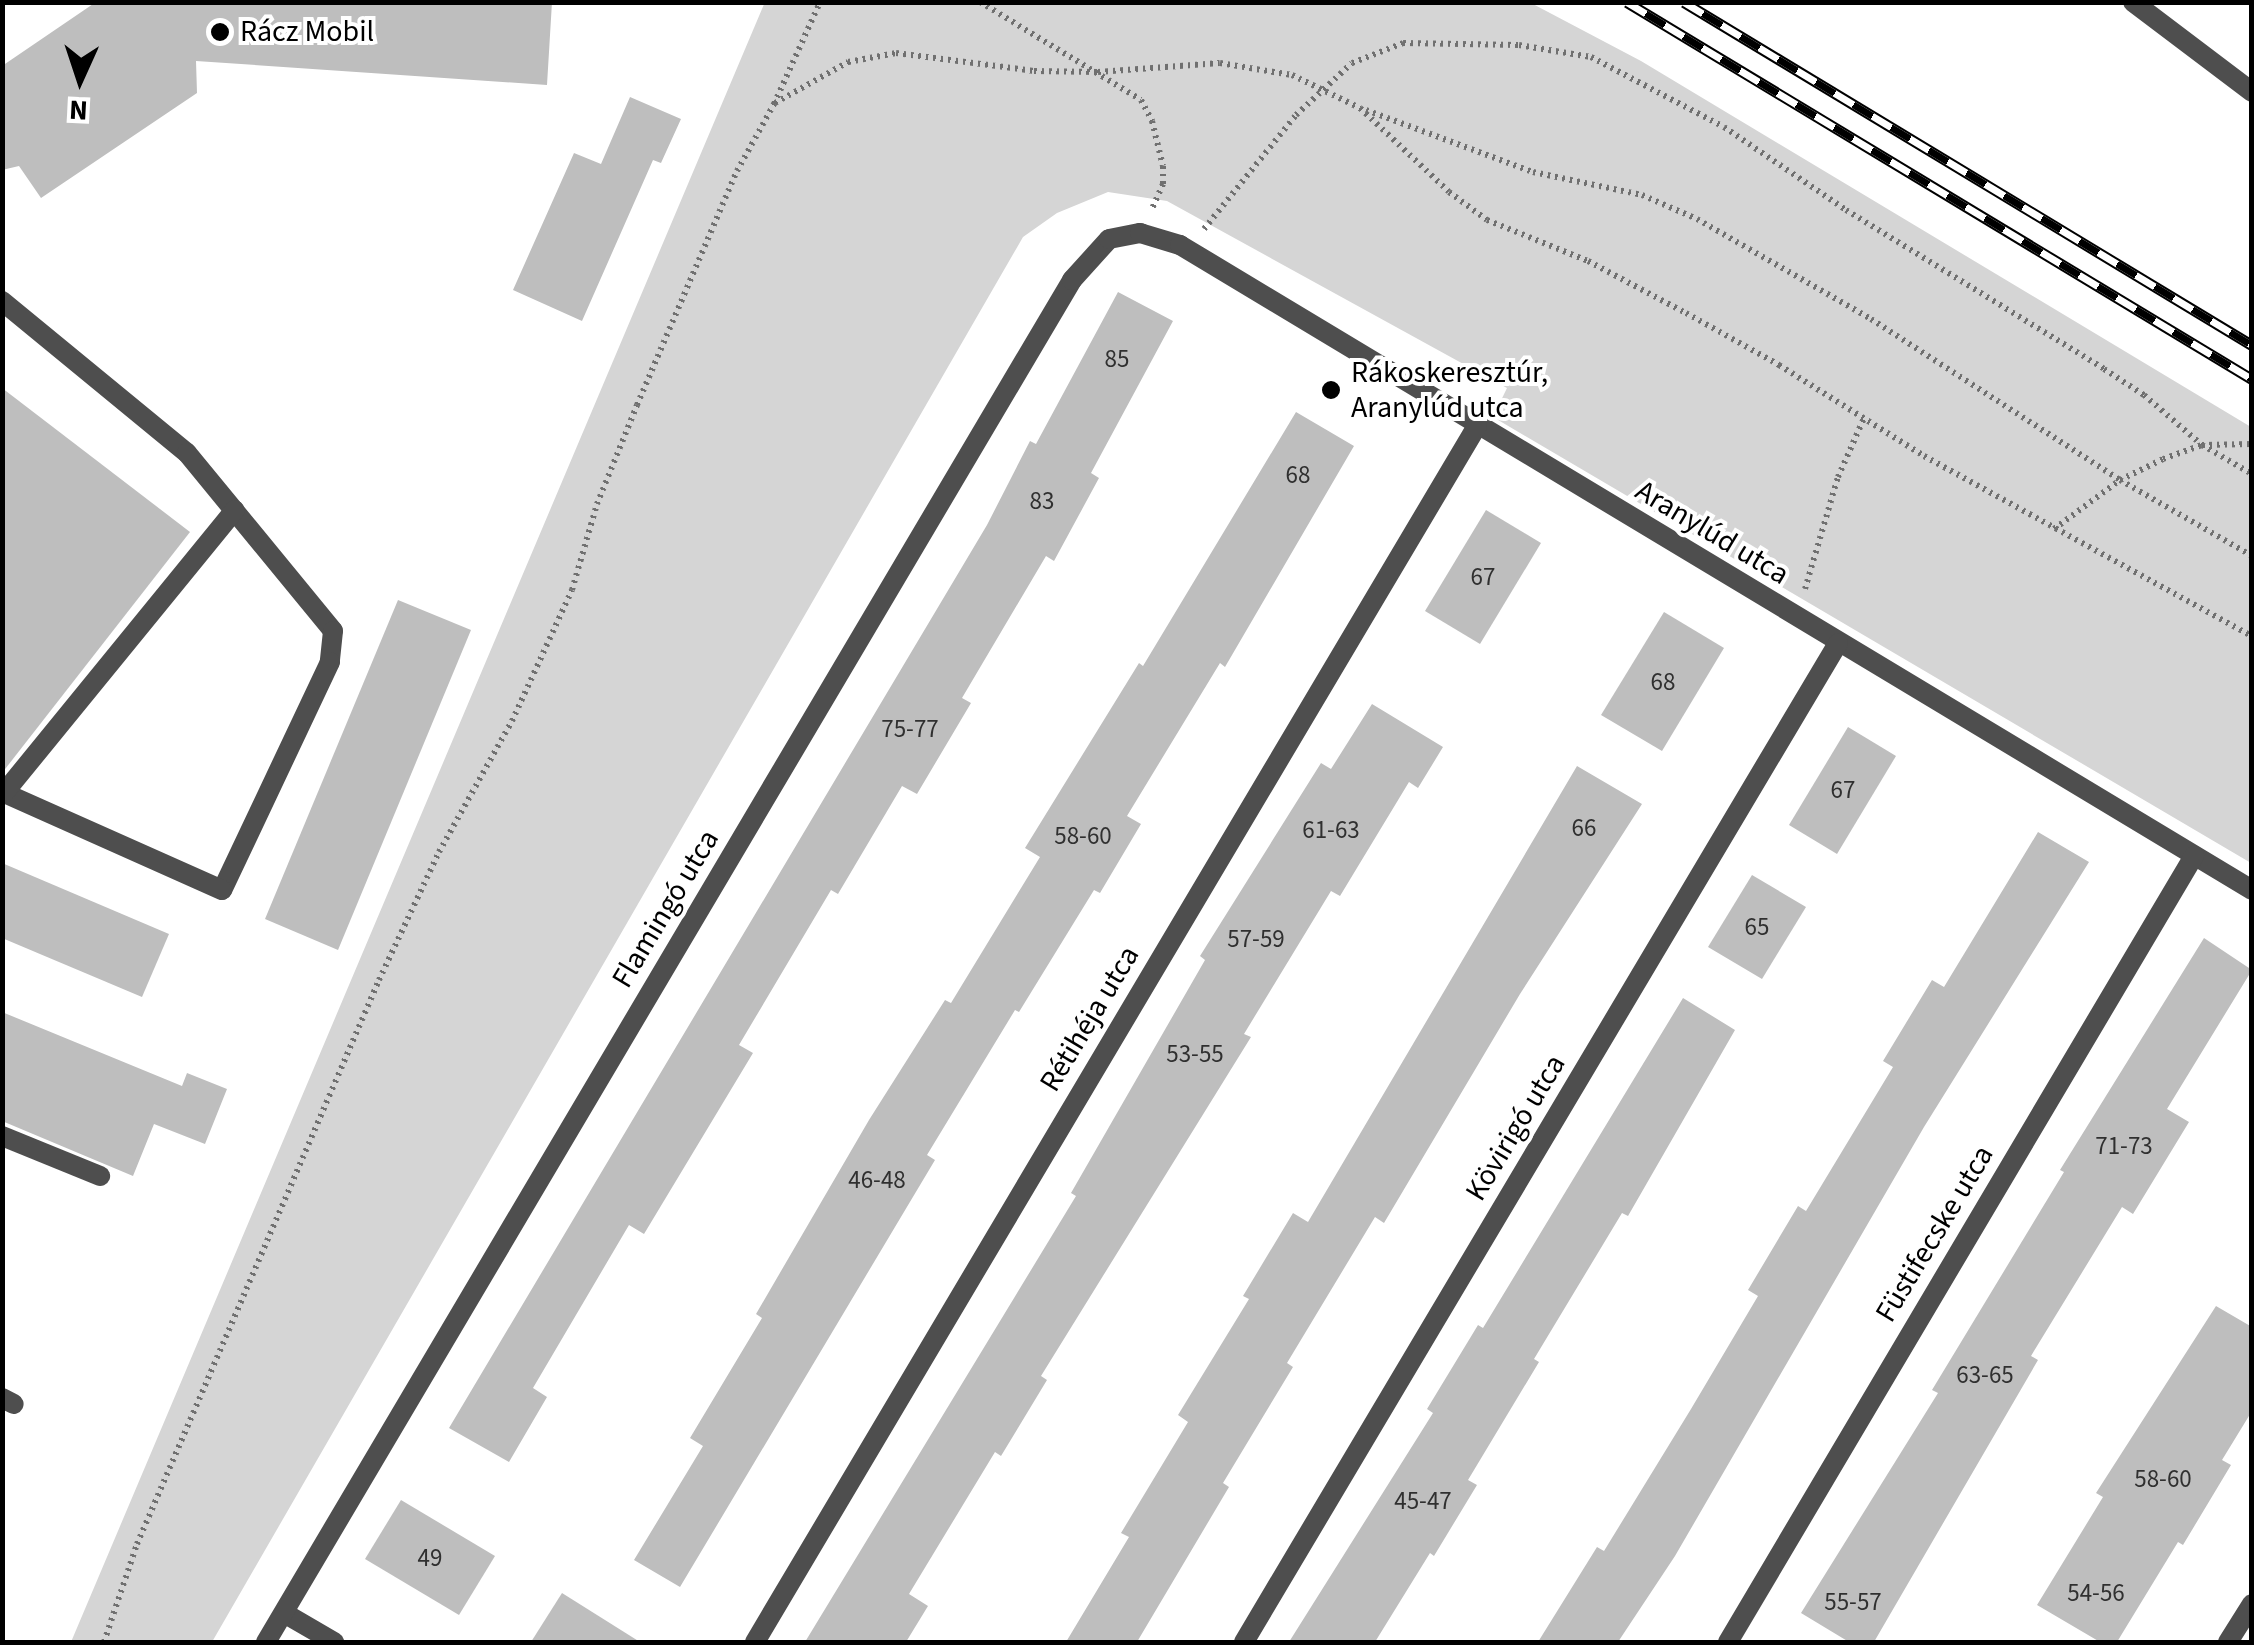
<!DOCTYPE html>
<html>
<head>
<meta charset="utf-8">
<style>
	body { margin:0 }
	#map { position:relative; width:2254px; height:1645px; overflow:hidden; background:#fff; font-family:"Source Sans 3",sans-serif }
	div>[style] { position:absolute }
	.green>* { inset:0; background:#d5d5d5 }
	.building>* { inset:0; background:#bebebe }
	.path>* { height:6px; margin-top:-3px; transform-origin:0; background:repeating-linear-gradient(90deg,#707070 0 2.5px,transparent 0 7.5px) }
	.service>* { height:20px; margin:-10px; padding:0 10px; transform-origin:10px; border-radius:10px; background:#4e4e4e }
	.minor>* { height:20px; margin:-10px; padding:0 10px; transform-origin:10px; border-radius:10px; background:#4e4e4e }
	.tertiary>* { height:20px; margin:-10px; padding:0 10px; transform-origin:10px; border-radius:10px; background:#4e4e4e }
	.rail>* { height:11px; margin-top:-5.5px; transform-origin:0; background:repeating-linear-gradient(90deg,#fff 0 22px,#000 0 44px); box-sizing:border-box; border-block:2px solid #000 }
	.dots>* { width:28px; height:28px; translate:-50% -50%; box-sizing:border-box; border:5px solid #fff; border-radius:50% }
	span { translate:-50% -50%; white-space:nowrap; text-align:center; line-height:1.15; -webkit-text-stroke:8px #fff; paint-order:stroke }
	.number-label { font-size:25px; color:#303030 }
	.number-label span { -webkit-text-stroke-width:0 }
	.poi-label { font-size:30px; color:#000 }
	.left { translate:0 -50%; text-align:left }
	.street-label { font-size:30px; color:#000 }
	.frame { position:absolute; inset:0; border:5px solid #000; pointer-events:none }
	.north { position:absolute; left:30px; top:30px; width:100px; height:100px; -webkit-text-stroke:8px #fff; paint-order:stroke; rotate:183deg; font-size:28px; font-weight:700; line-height:40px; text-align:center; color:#000 }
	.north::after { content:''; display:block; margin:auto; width:35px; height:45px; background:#000; clip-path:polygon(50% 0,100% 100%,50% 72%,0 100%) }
</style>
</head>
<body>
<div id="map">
	<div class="green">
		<div style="clip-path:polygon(765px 2px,1531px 3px,1641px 61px,2251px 427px,2251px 863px,1493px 417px,1507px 388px,1167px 201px,1108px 192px,1057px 213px,1023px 237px,212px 1642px,71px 1642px)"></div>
	</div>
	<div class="building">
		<div style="clip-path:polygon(96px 2px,552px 2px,547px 85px,196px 61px,197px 93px,41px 198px,19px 166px,2px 170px,2px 66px)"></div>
		<div style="clip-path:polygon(630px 97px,681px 119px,661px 163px,653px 160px,582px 321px,513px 290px,574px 153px,601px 164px)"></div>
		<div style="clip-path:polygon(1118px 292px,1173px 321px,1091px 473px,1099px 478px,1054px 561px,1046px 556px,962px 698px,971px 703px,917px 794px,902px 786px,838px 894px,831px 890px,739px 1045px,753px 1053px,644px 1234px,629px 1225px,533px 1388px,547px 1397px,509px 1462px,449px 1428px,987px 525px,1030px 441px,1036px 444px)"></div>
		<div style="clip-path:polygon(2px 388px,190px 532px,2px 773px)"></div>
		<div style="clip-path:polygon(1296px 412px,1354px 446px,1225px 667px,1220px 663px,1127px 816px,1141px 824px,1100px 893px,1094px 890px,1019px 1012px,1015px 1010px,927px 1155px,935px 1160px,680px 1587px,634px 1560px,703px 1446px,690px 1438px,762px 1318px,756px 1314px,869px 1120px,945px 1000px,951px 1003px,1040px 857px,1025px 848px,1139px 663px,1143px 666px)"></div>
		<div style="clip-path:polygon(1486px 510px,1541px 543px,1480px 644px,1425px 611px)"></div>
		<div style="clip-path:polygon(398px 600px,471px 630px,338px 950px,265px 919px)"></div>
		<div style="clip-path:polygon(1664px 612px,1724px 648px,1662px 751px,1601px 715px)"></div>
		<div style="clip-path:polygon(1372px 704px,1443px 747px,1418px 788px,1409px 782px,1340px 896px,1331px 891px,1244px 1034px,1251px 1037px,1041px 1376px,1047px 1380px,1001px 1456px,995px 1452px,909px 1594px,928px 1606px,906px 1642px,805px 1642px,1076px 1196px,1071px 1193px,1205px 960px,1200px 956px,1321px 763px,1331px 769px)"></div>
		<div style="clip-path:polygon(1848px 727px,1896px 756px,1837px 854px,1789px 825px)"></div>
		<div style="clip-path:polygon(1577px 766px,1642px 804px,1520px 994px,1384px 1223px,1375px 1217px,1287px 1363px,1293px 1367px,1223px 1483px,1229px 1487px,1137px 1642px,1066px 1642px,1129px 1537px,1121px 1533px,1188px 1422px,1178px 1415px,1249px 1299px,1243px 1296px,1293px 1213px,1308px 1222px)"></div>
		<div style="clip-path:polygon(2038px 832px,2089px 862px,1924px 1127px,1675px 1556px,1618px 1642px,1538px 1642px,1597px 1547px,1604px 1551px,1691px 1409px,1758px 1296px,1748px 1290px,1798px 1206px,1806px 1211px,1893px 1067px,1883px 1061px,1932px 980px,1944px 987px)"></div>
		<div style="clip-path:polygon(2px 863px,169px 934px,142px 997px,2px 938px)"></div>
		<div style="clip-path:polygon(1752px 875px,1806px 907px,1762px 979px,1708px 947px)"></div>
		<div style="clip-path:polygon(2204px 938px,2252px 970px,2167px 1109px,2189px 1122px,2133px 1214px,2122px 1207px,2031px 1356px,2038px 1360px,1874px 1642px,1849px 1642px,1801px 1613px,1938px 1393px,1932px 1390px,2064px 1172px,2060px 1170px)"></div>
		<div style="clip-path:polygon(1683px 998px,1735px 1030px,1628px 1216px,1622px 1213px,1534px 1359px,1539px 1362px,1468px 1480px,1477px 1485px,1434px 1556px,1430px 1553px,1375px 1642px,1289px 1642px,1433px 1413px,1427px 1409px,1478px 1325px,1483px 1328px)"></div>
		<div style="clip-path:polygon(2px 1012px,182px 1086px,187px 1073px,227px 1089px,205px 1144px,154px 1124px,133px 1176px,2px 1121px)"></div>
		<div style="clip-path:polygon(2216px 1306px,2252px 1327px,2252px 1411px,2222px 1460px,2231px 1465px,2183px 1545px,2178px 1542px,2117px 1642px,2100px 1642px,2037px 1605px,2103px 1497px,2096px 1493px)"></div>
		<div style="clip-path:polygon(401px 1500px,495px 1556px,459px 1615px,365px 1559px)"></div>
		<div style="clip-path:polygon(562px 1593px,640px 1642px,531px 1642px)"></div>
	</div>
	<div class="path">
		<div style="left:980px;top:2px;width:188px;rotate:31.3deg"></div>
		<div style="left:1141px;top:100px;width:24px;rotate:62deg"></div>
		<div style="left:1152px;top:121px;width:46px;rotate:76.3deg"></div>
		<div style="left:1163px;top:166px;width:18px;rotate:90deg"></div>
		<div style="left:1163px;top:184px;width:27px;rotate:114deg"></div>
		<div style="left:775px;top:103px;width:84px;rotate:-29.3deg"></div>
		<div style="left:848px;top:62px;width:49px;rotate:-10.6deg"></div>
		<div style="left:896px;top:53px;width:139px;rotate:7.4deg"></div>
		<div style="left:1034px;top:71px;width:64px;rotate:0.9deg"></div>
		<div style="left:1098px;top:72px;width:122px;rotate:-4.2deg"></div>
		<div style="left:1220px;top:63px;width:73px;rotate:9.5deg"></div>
		<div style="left:1292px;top:75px;width:76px;rotate:25.9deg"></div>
		<div style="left:1360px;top:108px;width:122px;rotate:43.3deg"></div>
		<div style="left:1449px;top:192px;width:47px;rotate:36.4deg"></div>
		<div style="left:1487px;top:220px;width:109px;rotate:22.1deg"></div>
		<div style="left:1588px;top:261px;width:111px;rotate:28deg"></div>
		<div style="left:1686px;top:313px;width:107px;rotate:29.2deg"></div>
		<div style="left:1779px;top:365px;width:171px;rotate:32.1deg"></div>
		<div style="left:1924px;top:456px;width:374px;rotate:28.8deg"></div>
		<div style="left:1366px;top:110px;width:178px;rotate:20.4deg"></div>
		<div style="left:1533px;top:172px;width:111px;rotate:11.9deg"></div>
		<div style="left:1642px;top:195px;width:60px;rotate:23.6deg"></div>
		<div style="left:1697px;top:219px;width:201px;rotate:29.9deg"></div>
		<div style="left:1871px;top:319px;width:297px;rotate:32.9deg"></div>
		<div style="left:2120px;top:480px;width:152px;rotate:29.9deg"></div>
		<div style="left:1204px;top:229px;width:146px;rotate:-51.1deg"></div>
		<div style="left:1296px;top:115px;width:76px;rotate:-42.9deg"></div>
		<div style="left:1352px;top:63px;width:55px;rotate:-21.4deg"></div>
		<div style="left:1403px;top:43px;width:116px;rotate:1deg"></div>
		<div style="left:1519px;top:45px;width:73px;rotate:9.5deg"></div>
		<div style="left:1591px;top:57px;width:150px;rotate:27.8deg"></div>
		<div style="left:1724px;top:127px;width:148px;rotate:34.2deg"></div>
		<div style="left:1846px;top:210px;width:303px;rotate:31.6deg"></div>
		<div style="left:2104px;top:369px;width:48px;rotate:33deg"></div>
		<div style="left:2144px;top:395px;width:77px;rotate:40.8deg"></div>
		<div style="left:2202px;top:445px;width:58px;rotate:30.1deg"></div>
		<div style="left:2054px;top:529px;width:82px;rotate:-36.6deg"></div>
		<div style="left:2120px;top:480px;width:48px;rotate:-26deg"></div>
		<div style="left:2163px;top:459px;width:41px;rotate:-19.7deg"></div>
		<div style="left:2202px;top:445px;width:50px;rotate:-1.1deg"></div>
		<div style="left:1805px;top:589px;width:117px;rotate:-73.6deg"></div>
		<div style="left:1838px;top:477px;width:64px;rotate:-66.2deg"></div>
		<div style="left:104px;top:1642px;width:103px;rotate:-71.4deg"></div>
		<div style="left:137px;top:1544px;width:614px;rotate:-66.78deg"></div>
		<div style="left:379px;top:980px;width:141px;rotate:-64.9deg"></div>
		<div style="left:439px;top:852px;width:150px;rotate:-60.9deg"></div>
		<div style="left:512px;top:721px;width:144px;rotate:-65.4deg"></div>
		<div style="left:572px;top:590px;width:90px;rotate:-73.8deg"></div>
		<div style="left:597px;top:504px;width:107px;rotate:-68deg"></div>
		<div style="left:637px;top:405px;width:254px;rotate:-66.9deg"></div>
		<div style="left:737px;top:171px;width:77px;rotate:-61.1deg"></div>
		<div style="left:774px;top:104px;width:112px;rotate:-65.7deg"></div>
	</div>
	<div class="service">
		<div style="left:2px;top:301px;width:239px;rotate:39.4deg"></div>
		<div style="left:187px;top:453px;width:230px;rotate:50.6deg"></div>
		<div style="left:333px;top:631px;width:31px;rotate:96deg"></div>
		<div style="left:330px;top:662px;width:252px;rotate:115.3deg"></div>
		<div style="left:222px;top:890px;width:241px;rotate:-156deg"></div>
		<div style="left:4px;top:793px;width:365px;rotate:-50.8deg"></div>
		<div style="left:2px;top:1136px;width:106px;rotate:22.2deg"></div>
	</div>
	<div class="minor">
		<div style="left:2px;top:1398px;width:13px;rotate:27deg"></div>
		<div style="left:284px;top:1613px;width:58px;rotate:30.1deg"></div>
		<div style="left:266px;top:1642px;width:1583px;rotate:-59.38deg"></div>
		<div style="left:1072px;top:280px;width:55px;rotate:-47.9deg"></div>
		<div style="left:1109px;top:239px;width:32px;rotate:-11deg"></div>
		<div style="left:1140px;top:233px;width:42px;rotate:16.7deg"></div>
		<div style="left:1180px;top:245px;width:1251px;rotate:31.03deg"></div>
		<div style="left:755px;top:1642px;width:1414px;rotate:-59.3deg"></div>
		<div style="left:1244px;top:1642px;width:1162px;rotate:-59.26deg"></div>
		<div style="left:1728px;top:1642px;width:914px;rotate:-59.34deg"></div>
		<div style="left:2228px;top:1642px;width:45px;rotate:-57.7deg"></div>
	</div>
	<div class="tertiary">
		<div style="left:2133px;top:2px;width:149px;rotate:37.1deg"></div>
	</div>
	<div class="rail">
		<div style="left:1627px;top:2px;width:730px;rotate:31.1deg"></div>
		<div style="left:1684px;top:2px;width:664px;rotate:31.13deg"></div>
	</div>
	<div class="dots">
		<div style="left:220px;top:32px;background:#000"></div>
		<div style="left:1331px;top:390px;background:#000"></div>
	</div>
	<div class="number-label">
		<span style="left:1117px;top:359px">85</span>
		<span style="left:1298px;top:475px">68</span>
		<span style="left:1042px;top:501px">83</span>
		<span style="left:1483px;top:577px">67</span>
		<span style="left:1663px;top:682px">68</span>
		<span style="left:910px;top:729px">75-77</span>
		<span style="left:1843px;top:790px">67</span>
		<span style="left:1584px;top:828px">66</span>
		<span style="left:1331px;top:830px">61-63</span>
		<span style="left:1083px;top:836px">58-60</span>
		<span style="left:1757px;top:927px">65</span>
		<span style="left:1256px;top:939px">57-59</span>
		<span style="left:1195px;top:1054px">53-55</span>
		<span style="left:2124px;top:1146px">71-73</span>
		<span style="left:877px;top:1180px">46-48</span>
		<span style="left:1985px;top:1375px">63-65</span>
		<span style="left:2163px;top:1479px">58-60</span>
		<span style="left:1423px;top:1501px">45-47</span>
		<span style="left:430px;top:1558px">49</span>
		<span style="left:2096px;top:1593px">54-56</span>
		<span style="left:1853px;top:1602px">55-57</span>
	</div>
	<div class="poi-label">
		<span class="left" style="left:240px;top:32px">Rácz Mobil</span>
		<span class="left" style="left:1351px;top:390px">Rákoskeresztúr,<br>Aranylúd utca</span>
	</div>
	<div class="street-label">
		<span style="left:1712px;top:533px;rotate:31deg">Aranylúd utca</span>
		<span style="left:666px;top:909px;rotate:-59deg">Flamingó utca</span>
		<span style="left:1090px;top:1019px;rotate:-59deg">Rétihéja utca</span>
		<span style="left:1516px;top:1128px;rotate:-59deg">Kövirigó utca</span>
		<span style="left:1935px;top:1234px;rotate:-59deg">Füstifecske utca</span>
	</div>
	<div class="frame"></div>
	<div class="north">N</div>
</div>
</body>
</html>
